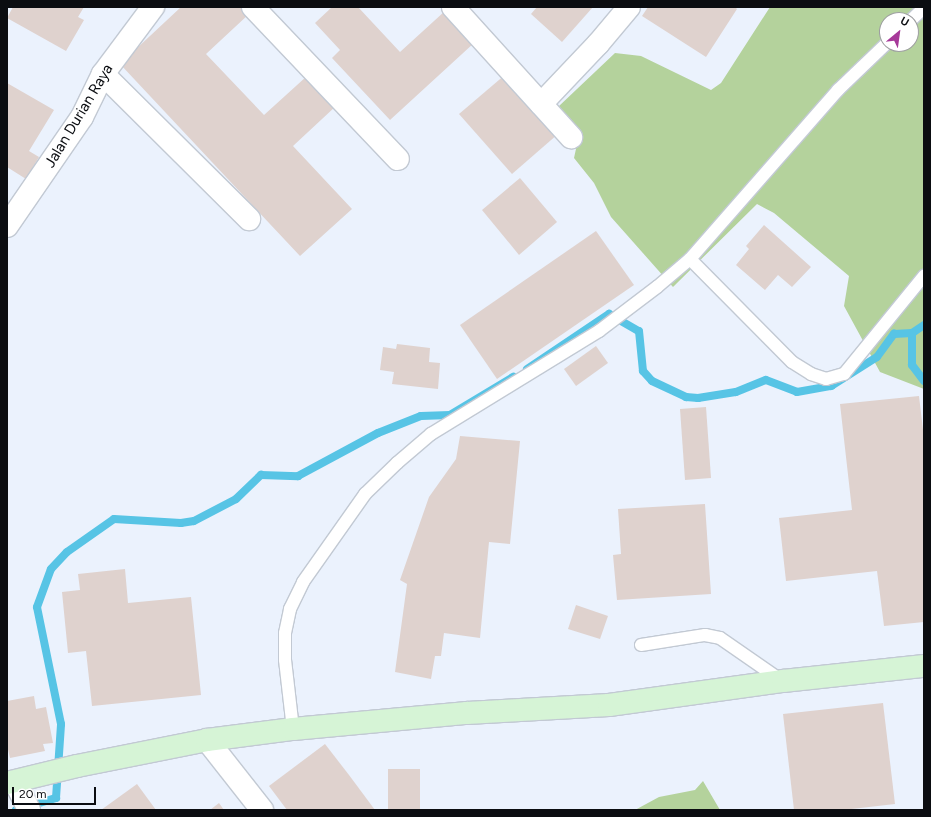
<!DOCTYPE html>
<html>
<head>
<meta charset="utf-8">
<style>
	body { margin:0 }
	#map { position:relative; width:931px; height:817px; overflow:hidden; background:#ebf2fd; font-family:Figtree,sans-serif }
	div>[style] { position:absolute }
	.green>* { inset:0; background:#b4d29c }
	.stream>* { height:8px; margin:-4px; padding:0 4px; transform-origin:4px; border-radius:4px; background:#57c4e5 }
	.building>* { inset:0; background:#dfd2ce }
	.roads { filter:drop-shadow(1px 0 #c2c9d3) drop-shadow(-1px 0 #c2c9d3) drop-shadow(0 1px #c2c9d3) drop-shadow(0 -1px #c2c9d3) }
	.lane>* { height:12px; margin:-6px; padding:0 6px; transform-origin:6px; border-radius:6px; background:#fff }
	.street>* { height:22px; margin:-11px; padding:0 11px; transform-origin:11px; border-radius:11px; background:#fff }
	.secondary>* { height:22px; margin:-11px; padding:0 11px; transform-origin:11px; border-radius:11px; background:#d6f4d6 }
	span { translate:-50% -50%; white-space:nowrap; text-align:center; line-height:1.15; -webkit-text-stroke:3.5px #fff; paint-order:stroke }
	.street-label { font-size:15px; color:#0b0d11 }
	.frame { position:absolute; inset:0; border:8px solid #0b0d11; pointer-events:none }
	.north { position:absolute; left:879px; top:12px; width:40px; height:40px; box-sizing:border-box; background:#fff; border:1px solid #9d9ea0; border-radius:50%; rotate:29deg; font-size:11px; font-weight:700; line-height:16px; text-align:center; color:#0b0d11 }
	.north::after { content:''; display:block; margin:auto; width:14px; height:18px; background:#a63999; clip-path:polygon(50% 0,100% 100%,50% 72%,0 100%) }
	.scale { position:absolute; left:12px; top:787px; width:84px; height:18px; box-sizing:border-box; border:2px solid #0b0d11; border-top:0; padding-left:5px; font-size:12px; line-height:14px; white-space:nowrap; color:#0b0d11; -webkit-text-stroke:3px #fff; paint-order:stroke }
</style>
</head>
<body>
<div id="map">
	<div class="green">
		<div style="clip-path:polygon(evenodd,770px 7px,924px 7px,924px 389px,880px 372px,844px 306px,849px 276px,774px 213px,757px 204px,673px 287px,611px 217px,594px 183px,574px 158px,579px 135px,558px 107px,615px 53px,641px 56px,711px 90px,721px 83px,770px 7px,887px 20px,911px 20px,911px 44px,887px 44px,887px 20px)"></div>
		<div style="clip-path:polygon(703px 781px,720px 810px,635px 810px,659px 797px,695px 790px)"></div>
	</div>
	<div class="stream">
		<div style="left:924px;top:325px;width:14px;rotate:146deg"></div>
		<div style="left:912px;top:333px;width:32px;rotate:90deg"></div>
		<div style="left:912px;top:365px;width:20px;rotate:53deg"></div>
		<div style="left:527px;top:369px;width:99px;rotate:-33.9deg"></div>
		<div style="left:609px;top:314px;width:34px;rotate:30deg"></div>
		<div style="left:639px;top:331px;width:40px;rotate:84.3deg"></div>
		<div style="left:643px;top:371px;width:13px;rotate:48deg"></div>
		<div style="left:652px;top:381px;width:38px;rotate:25deg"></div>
		<div style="left:686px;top:397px;width:12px;rotate:5deg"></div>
		<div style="left:698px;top:398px;width:38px;rotate:-9deg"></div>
		<div style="left:736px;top:392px;width:32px;rotate:-22deg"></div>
		<div style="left:766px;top:380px;width:33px;rotate:21deg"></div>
		<div style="left:797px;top:392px;width:35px;rotate:-10deg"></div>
		<div style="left:831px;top:386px;width:54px;rotate:-32.2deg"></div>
		<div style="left:877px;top:357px;width:29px;rotate:-54deg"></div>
		<div style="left:894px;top:334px;width:18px;rotate:-3deg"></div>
		<div style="left:16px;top:810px;width:42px;rotate:-16.7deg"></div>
		<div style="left:56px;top:798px;width:74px;rotate:-86.1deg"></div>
		<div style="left:61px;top:724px;width:119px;rotate:-101.6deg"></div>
		<div style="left:37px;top:607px;width:40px;rotate:-69.8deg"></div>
		<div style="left:51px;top:569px;width:23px;rotate:-47deg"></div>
		<div style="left:67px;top:552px;width:57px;rotate:-35.1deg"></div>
		<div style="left:114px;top:519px;width:67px;rotate:3.4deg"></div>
		<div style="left:181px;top:523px;width:13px;rotate:-9deg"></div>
		<div style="left:194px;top:521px;width:47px;rotate:-27.6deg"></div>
		<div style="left:236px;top:499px;width:35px;rotate:-44deg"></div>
		<div style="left:261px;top:475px;width:37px;rotate:2deg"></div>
		<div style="left:298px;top:476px;width:91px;rotate:-28.3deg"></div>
		<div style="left:378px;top:433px;width:46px;rotate:-21.6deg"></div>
		<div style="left:421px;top:416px;width:29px;rotate:-2deg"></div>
		<div style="left:450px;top:415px;width:74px;rotate:-31.1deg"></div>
	</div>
	<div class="building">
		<div style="clip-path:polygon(13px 7px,84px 7px,78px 17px,84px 20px,66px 51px,7px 18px)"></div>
		<div style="clip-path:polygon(181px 7px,243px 7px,249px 14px,206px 54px,264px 115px,307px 76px,336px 106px,293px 146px,352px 209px,300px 256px,120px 64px)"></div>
		<div style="clip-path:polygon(332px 7px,358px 7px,400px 52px,445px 11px,474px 43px,390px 120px,332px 58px,340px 50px,315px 23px)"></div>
		<div style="clip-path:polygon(537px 7px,593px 7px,562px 42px,531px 14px)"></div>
		<div style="clip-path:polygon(648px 7px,735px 7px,737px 9px,706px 57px,642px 16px)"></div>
		<div style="clip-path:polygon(506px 74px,558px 134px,512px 174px,459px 114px)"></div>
		<div style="clip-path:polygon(7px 83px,54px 110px,29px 151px,39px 157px,26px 179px,7px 167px)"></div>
		<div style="clip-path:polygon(520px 178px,557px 222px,519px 255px,482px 210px)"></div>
		<div style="clip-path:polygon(764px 225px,811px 267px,792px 287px,778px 275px,765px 290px,736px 265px,749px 249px,746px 246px)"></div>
		<div style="clip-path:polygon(596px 231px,634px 285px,497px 379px,460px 325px)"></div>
		<div style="clip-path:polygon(397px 344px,430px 348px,429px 362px,440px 363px,438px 389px,392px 384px,394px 372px,380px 370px,383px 347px,396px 349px)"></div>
		<div style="clip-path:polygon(596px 346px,608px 363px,576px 386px,564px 369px)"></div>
		<div style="clip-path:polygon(919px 396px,924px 438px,924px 622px,884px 626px,877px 571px,786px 581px,779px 518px,852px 510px,840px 404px)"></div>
		<div style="clip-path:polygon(706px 407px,711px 478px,685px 480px,680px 409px)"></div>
		<div style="clip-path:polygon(460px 436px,520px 441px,510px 544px,489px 542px,480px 638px,444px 633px,441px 656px,435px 656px,431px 679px,395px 672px,407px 584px,400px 580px,429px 497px,456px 459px)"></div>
		<div style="clip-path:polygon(705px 504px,711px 594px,617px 600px,613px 555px,621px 554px,618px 509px)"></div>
		<div style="clip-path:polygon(125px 569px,128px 603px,191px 597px,201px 695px,92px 706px,86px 651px,68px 653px,62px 592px,80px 590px,78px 574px)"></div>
		<div style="clip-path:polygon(576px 605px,608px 616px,600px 639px,568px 629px)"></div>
		<div style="clip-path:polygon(34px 696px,36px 709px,46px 707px,53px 743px,43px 744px,45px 751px,10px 758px,7px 745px,7px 701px)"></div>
		<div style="clip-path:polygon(883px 703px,895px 804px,843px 810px,794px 810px,783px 714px)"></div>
		<div style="clip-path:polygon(325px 744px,349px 775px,375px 810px,287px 810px,269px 786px)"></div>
		<div style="clip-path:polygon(388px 769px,420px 769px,420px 810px,388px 810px)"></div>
		<div style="clip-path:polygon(137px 784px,156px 810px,101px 810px)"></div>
		<div style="clip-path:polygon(219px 803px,224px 810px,210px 810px)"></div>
	</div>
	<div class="roads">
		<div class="lane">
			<div style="left:911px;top:20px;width:18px;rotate:-43deg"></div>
			<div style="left:690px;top:259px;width:145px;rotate:45.3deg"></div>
			<div style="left:792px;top:362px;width:22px;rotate:32deg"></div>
			<div style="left:811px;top:374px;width:16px;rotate:18deg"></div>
			<div style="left:826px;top:379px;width:19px;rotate:-16deg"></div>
			<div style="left:844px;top:374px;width:127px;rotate:-50.8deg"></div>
			<div style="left:641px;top:645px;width:65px;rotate:-8.9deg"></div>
			<div style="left:705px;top:635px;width:15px;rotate:11deg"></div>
			<div style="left:720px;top:638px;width:75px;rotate:34.7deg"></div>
			<div style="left:293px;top:729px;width:69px;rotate:-96.6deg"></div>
			<div style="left:285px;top:660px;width:27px;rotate:-90deg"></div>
			<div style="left:285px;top:633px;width:25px;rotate:-78deg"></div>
			<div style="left:290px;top:609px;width:30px;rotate:-64deg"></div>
			<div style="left:303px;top:582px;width:108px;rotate:-54.8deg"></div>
			<div style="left:365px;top:494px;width:45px;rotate:-44.1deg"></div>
			<div style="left:397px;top:463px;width:45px;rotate:-40.5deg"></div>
			<div style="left:431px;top:434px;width:197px;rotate:-31.5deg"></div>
			<div style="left:599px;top:331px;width:73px;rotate:-37.2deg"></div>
			<div style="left:657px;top:287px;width:43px;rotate:-40.3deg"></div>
			<div style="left:690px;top:259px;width:225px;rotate:-48.8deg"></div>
			<div style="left:838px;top:90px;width:68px;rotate:-43.8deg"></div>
		</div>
		<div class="street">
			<div style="left:253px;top:7px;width:210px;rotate:46.4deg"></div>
			<div style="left:453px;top:7px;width:176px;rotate:47.8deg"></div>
			<div style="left:103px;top:74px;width:206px;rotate:44.8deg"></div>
			<div style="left:541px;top:104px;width:83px;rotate:-46.5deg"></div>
			<div style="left:598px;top:44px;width:48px;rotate:-50deg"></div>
			<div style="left:7px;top:226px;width:132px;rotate:-55.5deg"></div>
			<div style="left:82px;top:117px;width:48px;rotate:-64deg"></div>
			<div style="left:103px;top:74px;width:84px;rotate:-53.3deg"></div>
			<div style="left:207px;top:740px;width:89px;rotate:51.8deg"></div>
			<div style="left:15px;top:782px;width:31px;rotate:63deg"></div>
		</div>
		<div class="secondary">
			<div style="left:7px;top:783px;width:72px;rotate:-13.7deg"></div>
			<div style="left:77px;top:766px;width:133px;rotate:-11.3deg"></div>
			<div style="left:207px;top:740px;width:87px;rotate:-7.3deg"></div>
			<div style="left:293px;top:729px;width:175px;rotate:-5.3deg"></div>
			<div style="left:467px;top:713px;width:142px;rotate:-3.2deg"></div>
			<div style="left:609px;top:705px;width:176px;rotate:-7.9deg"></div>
			<div style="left:783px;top:681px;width:142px;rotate:-6.1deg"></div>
		</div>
	</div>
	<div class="street-label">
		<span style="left:79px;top:116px;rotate:-59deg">Jalan Durian Raya</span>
	</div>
	<div class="frame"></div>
	<div class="north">U</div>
	<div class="scale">20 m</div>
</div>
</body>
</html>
